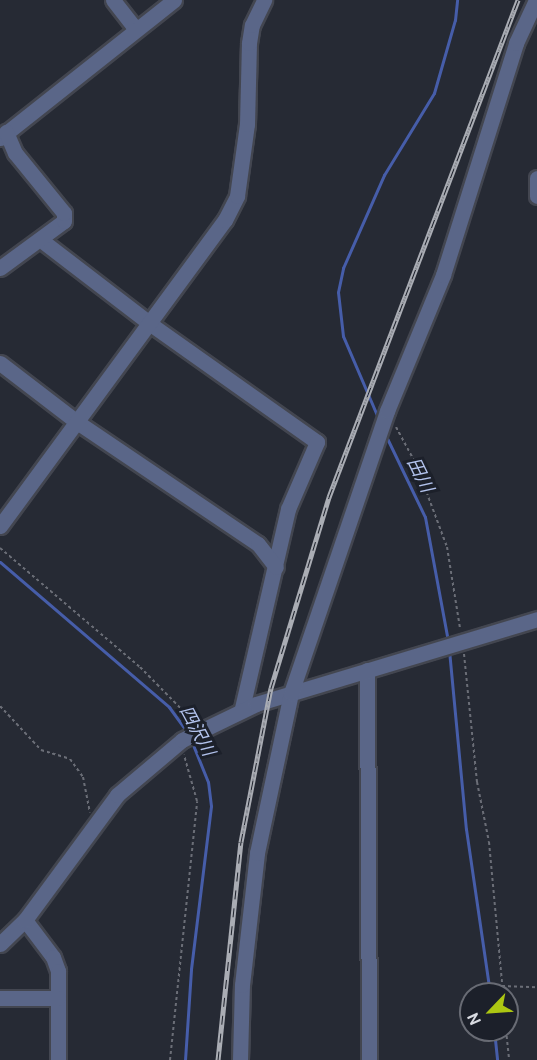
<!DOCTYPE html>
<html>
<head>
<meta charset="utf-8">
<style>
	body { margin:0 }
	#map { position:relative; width:537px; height:1060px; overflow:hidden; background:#262a34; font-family:Cabin,"Noto Sans JP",sans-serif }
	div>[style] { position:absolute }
	.stream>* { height:3px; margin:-1.5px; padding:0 1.5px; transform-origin:1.5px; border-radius:1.5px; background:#465da9 }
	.path>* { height:2px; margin-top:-1px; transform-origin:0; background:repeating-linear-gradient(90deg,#6b6e77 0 3px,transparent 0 6px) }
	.roads { filter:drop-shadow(2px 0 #434650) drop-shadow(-2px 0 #434650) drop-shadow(0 2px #434650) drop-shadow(0 -2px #434650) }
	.minor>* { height:15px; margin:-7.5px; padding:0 7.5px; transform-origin:7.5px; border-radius:7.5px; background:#5a6688 }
	.rail>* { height:5px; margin-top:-2.5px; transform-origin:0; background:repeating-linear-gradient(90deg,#1c202a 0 9px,#aaadb4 0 18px); box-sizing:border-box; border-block:2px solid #aaadb4 }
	span { translate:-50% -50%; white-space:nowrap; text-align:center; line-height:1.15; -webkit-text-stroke:6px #1c202a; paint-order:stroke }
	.water-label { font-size:18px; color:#b2c2ec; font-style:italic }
	.north { position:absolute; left:459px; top:982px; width:60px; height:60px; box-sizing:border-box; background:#1c202a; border:2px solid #686b74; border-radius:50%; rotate:245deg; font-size:16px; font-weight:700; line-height:24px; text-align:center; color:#d9dbe2 }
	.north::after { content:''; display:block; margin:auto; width:21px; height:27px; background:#acc612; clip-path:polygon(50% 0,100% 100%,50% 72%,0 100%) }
</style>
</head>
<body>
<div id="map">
	<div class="stream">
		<div style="left:379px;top:420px;width:91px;rotate:-113.2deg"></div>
		<div style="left:343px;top:336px;width:44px;rotate:-96.5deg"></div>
		<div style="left:338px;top:292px;width:25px;rotate:-78deg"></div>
		<div style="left:343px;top:268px;width:102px;rotate:-66.2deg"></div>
		<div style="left:384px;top:175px;width:96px;rotate:-58.6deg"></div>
		<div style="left:434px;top:93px;width:76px;rotate:-74deg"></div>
		<div style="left:455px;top:20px;width:20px;rotate:-84deg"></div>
		<div style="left:385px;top:434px;width:92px;rotate:64.3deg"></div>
		<div style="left:425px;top:517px;width:126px;rotate:79.5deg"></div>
		<div style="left:0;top:562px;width:223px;rotate:40.6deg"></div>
		<div style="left:169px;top:707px;width:31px;rotate:54deg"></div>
		<div style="left:449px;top:650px;width:180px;rotate:84.6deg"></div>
		<div style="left:466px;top:829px;width:167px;rotate:81.7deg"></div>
		<div style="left:494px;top:1030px;width:30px;rotate:84deg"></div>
		<div style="left:185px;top:1060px;width:91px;rotate:-86.2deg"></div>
		<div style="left:191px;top:969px;width:164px;rotate:-83deg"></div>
		<div style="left:211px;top:806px;width:24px;rotate:-97deg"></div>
		<div style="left:208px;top:782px;width:45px;rotate:-112deg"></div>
	</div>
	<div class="path">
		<div style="left:396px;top:427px;width:42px;rotate:61.6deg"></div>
		<div style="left:416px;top:464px;width:89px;rotate:69.5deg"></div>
		<div style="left:447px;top:547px;width:82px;rotate:80.9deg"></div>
		<div style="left:0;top:548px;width:184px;rotate:40.4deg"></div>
		<div style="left:140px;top:667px;width:77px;rotate:45.5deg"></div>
		<div style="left:464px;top:654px;width:129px;rotate:84.2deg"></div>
		<div style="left:477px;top:782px;width:61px;rotate:78.7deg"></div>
		<div style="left:489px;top:842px;width:153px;rotate:84.7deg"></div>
		<div style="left:0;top:706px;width:60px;rotate:47deg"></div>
		<div style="left:41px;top:750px;width:30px;rotate:17deg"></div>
		<div style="left:70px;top:759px;width:22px;rotate:54deg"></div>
		<div style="left:83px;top:777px;width:36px;rotate:79deg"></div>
		<div style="left:502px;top:986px;width:35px;rotate:2deg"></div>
		<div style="left:506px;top:1030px;width:30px;rotate:84deg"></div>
		<div style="left:170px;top:1060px;width:260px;rotate:-84deg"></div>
		<div style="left:197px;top:801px;width:48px;rotate:-105.8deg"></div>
	</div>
	<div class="roads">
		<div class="minor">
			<div style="left:113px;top:0;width:36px;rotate:52deg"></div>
			<div style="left:0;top:138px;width:222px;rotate:-38.4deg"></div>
			<div style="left:537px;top:178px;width:18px;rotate:90deg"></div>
			<div style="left:41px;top:240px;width:136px;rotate:37.5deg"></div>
			<div style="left:149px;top:323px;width:206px;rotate:35.3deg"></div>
			<div style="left:317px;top:442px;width:73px;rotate:113.4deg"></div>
			<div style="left:288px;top:509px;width:205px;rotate:103deg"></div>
			<div style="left:0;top:268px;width:79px;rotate:-36.3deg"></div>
			<div style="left:64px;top:221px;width:8px;rotate:-90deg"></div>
			<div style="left:64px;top:213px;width:77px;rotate:-129.2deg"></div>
			<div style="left:15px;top:153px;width:23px;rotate:-113deg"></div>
			<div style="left:0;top:363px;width:97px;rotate:37.5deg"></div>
			<div style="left:77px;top:422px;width:218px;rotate:34deg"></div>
			<div style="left:258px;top:544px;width:29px;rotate:52deg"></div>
			<div style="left:0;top:526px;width:380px;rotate:-53.7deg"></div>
			<div style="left:225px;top:220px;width:27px;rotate:-63deg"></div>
			<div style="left:237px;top:196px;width:73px;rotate:-82.1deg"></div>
			<div style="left:247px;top:124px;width:81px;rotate:-88.6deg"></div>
			<div style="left:249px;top:43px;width:18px;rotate:-81deg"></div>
			<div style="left:252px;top:25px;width:28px;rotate:-64deg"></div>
			<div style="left:367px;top:670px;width:390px;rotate:89.7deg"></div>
			<div style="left:25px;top:920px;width:46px;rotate:52.9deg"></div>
			<div style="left:53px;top:957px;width:15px;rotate:70deg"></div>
			<div style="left:58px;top:971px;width:89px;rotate:90deg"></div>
			<div style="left:0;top:944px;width:35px;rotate:-44deg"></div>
			<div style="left:25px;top:920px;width:155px;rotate:-53.6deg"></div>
			<div style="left:117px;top:795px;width:85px;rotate:-40.2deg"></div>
			<div style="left:182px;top:740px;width:82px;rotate:-25.9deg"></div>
			<div style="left:256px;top:704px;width:294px;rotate:-16.8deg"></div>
			<div style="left:0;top:998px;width:58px"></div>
			<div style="left:240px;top:1060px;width:75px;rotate:-88.5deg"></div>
			<div style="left:242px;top:985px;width:133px;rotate:-83.5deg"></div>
			<div style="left:257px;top:853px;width:164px;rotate:-78deg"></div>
			<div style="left:291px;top:693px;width:298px;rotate:-71.2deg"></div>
			<div style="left:387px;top:411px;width:147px;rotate:-67.6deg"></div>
			<div style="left:443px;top:275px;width:243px;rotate:-72.5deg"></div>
			<div style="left:516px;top:43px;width:47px;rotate:-65.1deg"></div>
		</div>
	</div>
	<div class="rail">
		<div style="left:218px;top:1060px;width:219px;rotate:-84deg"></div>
		<div style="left:241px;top:842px;width:157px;rotate:-79deg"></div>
		<div style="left:271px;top:688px;width:200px;rotate:-73.1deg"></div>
		<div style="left:329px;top:497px;width:532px;rotate:-69.18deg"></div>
	</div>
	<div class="water-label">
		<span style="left:420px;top:475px;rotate:64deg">田川</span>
		<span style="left:197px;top:731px;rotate:62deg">四沢川</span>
	</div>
	<div class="north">N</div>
</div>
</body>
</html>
